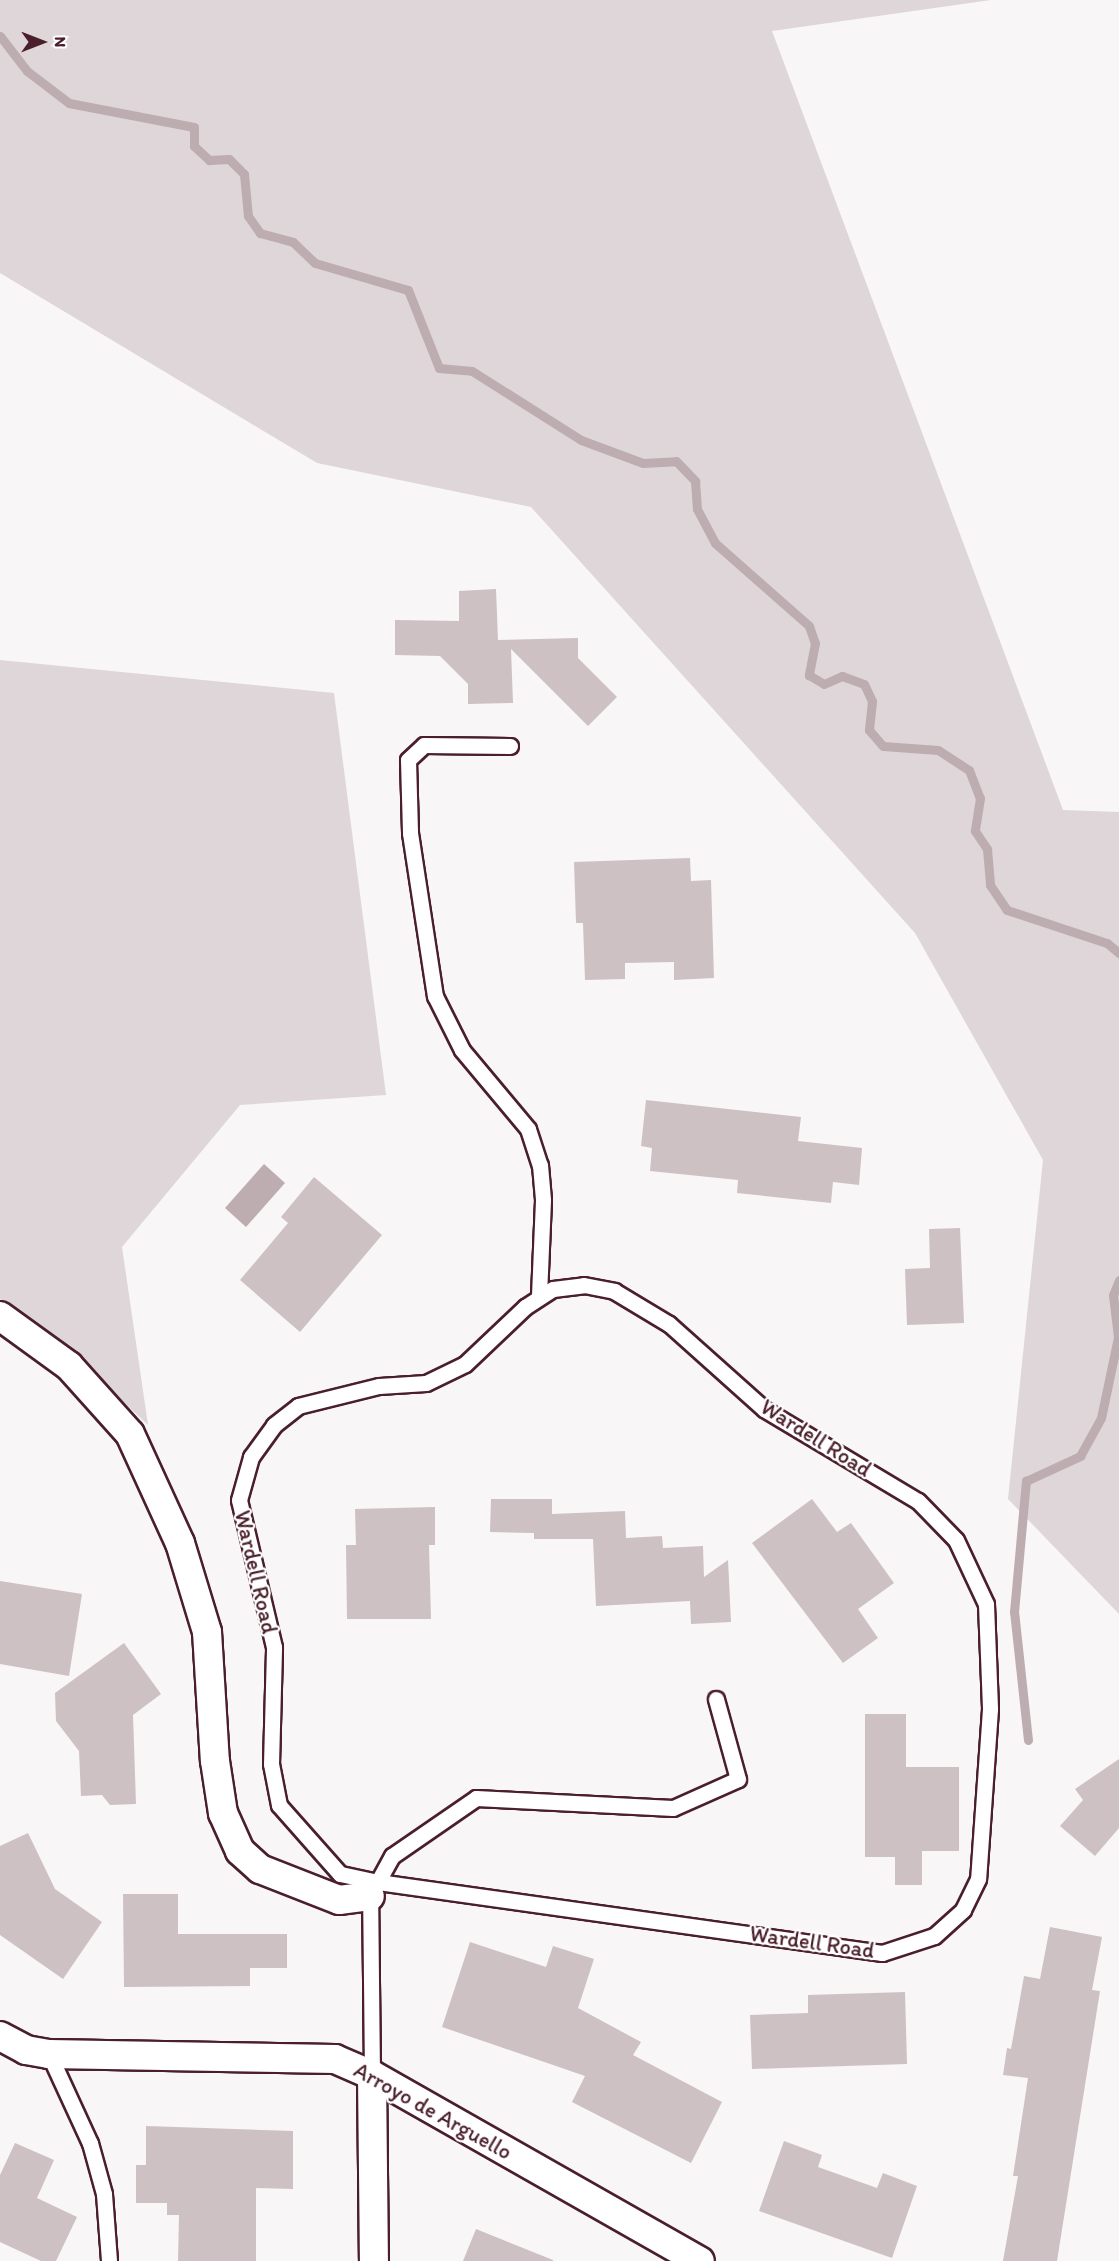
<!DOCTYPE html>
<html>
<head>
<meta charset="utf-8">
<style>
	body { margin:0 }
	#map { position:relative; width:1119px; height:2261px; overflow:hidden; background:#f8f6f7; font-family:Itim,sans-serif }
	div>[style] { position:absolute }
	.green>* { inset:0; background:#ded6d9 }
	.water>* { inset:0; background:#bdadb0 }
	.stream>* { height:9px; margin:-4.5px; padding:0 4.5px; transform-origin:4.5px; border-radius:4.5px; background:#bdadb0 }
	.building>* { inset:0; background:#cdc1c4 }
	.roads { filter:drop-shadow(2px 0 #4a1f2b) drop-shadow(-2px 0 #4a1f2b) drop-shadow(0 2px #4a1f2b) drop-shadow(0 -2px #4a1f2b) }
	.service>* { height:15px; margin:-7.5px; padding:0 7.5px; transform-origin:7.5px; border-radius:7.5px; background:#fff }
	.minor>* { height:28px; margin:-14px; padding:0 14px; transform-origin:14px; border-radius:14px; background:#fff }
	span { translate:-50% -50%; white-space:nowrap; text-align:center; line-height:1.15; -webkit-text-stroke:4.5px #fff; paint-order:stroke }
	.street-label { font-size:22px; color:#4a1f2b }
	.north { position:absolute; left:12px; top:12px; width:60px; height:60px; -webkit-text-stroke:4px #fff; paint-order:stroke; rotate:90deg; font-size:16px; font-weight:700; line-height:24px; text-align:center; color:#4a1f2b }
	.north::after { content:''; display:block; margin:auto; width:21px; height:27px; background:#4a1f2b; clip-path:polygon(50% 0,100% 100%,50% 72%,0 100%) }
</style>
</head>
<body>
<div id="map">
	<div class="green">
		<div style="clip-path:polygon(0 0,991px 0,772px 31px,1063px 810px,1119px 812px,1119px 1614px,1008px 1499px,1043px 1160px,915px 933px,531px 507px,317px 463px,0 273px)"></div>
		<div style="clip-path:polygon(0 660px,334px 693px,386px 1095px,240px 1105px,122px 1247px,148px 1425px,73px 1354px,0 1299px)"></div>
	</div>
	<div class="water">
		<div style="clip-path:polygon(264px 1164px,285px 1183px,246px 1227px,225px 1208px)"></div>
	</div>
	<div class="stream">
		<div style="left:0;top:36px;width:44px;rotate:52.4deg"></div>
		<div style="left:27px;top:71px;width:53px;rotate:37.3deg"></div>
		<div style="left:69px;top:103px;width:127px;rotate:10.9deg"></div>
		<div style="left:194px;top:127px;width:19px;rotate:90deg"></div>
		<div style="left:194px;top:146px;width:21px;rotate:43deg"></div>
		<div style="left:209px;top:160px;width:20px;rotate:-3deg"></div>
		<div style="left:229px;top:159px;width:21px;rotate:45deg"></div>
		<div style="left:244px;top:174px;width:42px;rotate:84.6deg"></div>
		<div style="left:248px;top:216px;width:21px;rotate:55deg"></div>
		<div style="left:260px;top:233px;width:34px;rotate:15deg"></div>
		<div style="left:293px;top:242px;width:30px;rotate:44deg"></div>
		<div style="left:315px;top:263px;width:97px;rotate:16.2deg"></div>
		<div style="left:408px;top:290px;width:84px;rotate:68.3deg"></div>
		<div style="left:439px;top:368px;width:33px;rotate:5deg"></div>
		<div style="left:472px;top:371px;width:129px;rotate:32.3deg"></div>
		<div style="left:581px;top:440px;width:66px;rotate:20.4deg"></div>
		<div style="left:643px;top:463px;width:33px;rotate:-3deg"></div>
		<div style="left:676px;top:461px;width:28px;rotate:46deg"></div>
		<div style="left:695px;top:481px;width:28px;rotate:86deg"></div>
		<div style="left:697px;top:509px;width:38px;rotate:62deg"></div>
		<div style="left:715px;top:543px;width:125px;rotate:41.4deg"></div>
		<div style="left:809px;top:626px;width:18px;rotate:71deg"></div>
		<div style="left:815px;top:643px;width:33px;rotate:101deg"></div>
		<div style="left:809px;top:675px;width:17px;rotate:31deg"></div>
		<div style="left:824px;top:684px;width:20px;rotate:-24deg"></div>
		<div style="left:842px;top:676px;width:23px;rotate:20deg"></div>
		<div style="left:864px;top:684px;width:19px;rotate:65deg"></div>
		<div style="left:872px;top:701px;width:29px;rotate:96deg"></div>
		<div style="left:869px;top:730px;width:21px;rotate:49deg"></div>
		<div style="left:883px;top:746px;width:55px;rotate:4.2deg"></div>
		<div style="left:938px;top:750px;width:37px;rotate:33deg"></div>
		<div style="left:969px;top:770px;width:30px;rotate:69deg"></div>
		<div style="left:980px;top:798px;width:33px;rotate:99deg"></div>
		<div style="left:975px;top:831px;width:22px;rotate:56deg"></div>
		<div style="left:987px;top:849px;width:36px;rotate:85deg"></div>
		<div style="left:990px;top:885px;width:30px;rotate:56deg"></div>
		<div style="left:1007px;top:910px;width:105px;rotate:18.3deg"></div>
		<div style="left:1107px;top:943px;width:16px;rotate:40deg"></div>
		<div style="left:1028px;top:1740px;width:129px;rotate:-96.2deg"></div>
		<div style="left:1014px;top:1612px;width:132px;rotate:-84.8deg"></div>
		<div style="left:1026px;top:1481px;width:60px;rotate:-24.8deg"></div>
		<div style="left:1080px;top:1456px;width:43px;rotate:-61.1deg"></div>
		<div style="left:1101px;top:1418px;width:83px;rotate:-78.1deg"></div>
		<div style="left:1118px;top:1337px;width:42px;rotate:-96.8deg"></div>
		<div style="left:1113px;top:1295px;width:16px;rotate:-68deg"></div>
	</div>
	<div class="building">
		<div style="clip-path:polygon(496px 589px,498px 640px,578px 638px,578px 658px,617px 697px,588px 726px,511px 649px,513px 703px,468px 704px,468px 684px,440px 656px,395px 655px,395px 620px,459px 621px,459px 591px)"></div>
		<div style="clip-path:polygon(690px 858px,691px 881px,711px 880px,714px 978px,674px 980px,674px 962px,625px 963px,625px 979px,585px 980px,583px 923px,576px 923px,574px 862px)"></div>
		<div style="clip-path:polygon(646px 1100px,801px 1117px,798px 1141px,862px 1148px,859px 1185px,833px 1182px,831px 1203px,737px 1193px,738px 1180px,650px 1171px,652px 1148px,641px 1146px)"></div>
		<div style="clip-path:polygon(314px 1177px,382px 1235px,300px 1332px,240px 1280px,288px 1223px,281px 1217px)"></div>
		<div style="clip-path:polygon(960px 1228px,964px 1323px,907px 1325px,905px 1269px,930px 1268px,929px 1229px)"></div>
		<div style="clip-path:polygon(491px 1499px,552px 1499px,552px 1514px,625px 1511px,626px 1538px,662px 1536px,663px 1548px,703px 1546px,704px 1577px,728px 1560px,731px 1622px,691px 1624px,690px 1601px,596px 1606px,593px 1539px,534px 1539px,534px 1533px,490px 1532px)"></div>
		<div style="clip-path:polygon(812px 1499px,837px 1532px,851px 1523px,894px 1583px,858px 1609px,878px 1638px,843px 1663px,752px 1543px)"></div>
		<div style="clip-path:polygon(435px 1507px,435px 1545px,429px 1545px,431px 1619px,347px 1619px,346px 1545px,356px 1545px,355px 1509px)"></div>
		<div style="clip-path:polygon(0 1581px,82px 1594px,69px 1676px,0 1664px)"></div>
		<div style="clip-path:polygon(124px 1643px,161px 1694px,133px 1715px,136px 1804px,110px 1805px,102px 1795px,81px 1796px,79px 1751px,56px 1721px,55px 1693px)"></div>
		<div style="clip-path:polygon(865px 1714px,906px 1714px,906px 1767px,959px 1767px,959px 1851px,922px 1851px,922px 1885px,895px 1885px,895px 1857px,865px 1857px)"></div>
		<div style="clip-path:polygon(1119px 1759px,1119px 1828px,1095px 1856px,1060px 1826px,1083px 1800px,1075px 1789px)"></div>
		<div style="clip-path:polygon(28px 1833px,55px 1889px,102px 1922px,63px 1979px,0 1935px,0 1846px)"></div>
		<div style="clip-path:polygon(123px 1894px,178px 1894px,178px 1934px,287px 1934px,287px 1968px,250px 1968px,250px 1986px,124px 1987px)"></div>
		<div style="clip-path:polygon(1050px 1927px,1102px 1937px,1092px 1990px,1100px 1991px,1057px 2261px,1003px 2261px,1018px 2176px,1013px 2176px,1028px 2078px,1003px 2075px,1007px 2048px,1011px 2049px,1024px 1976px,1040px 1979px)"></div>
		<div style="clip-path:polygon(470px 1942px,546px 1967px,553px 1946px,594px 1959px,578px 2008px,641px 2042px,633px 2055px,722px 2102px,691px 2163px,572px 2102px,585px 2076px,442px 2027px)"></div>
		<div style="clip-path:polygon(905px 1992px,907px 2064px,752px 2069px,750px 2015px,808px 2013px,808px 1995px)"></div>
		<div style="clip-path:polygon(146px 2126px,293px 2131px,293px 2189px,256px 2188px,256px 2261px,178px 2261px,179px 2215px,167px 2215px,167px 2203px,136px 2203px,136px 2165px,146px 2165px)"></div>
		<div style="clip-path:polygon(784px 2141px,822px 2155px,818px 2167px,877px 2188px,883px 2173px,917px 2186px,892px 2258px,759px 2211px)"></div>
		<div style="clip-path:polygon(15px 2143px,54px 2160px,37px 2198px,77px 2217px,56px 2261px,41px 2261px,0 2242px,0 2175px)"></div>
		<div style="clip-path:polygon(476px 2229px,553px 2260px,553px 2261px,463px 2261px)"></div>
	</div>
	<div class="roads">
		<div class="service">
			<div style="left:510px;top:746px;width:86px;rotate:-179.3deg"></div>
			<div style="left:424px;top:745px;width:22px;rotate:137deg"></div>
			<div style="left:408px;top:760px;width:73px;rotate:88.4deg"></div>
			<div style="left:410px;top:833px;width:165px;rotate:81.3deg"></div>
			<div style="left:435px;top:996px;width:60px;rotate:63.4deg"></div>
			<div style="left:462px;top:1050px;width:103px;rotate:50.1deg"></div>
			<div style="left:528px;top:1129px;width:38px;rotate:72deg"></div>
			<div style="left:540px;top:1165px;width:35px;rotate:85deg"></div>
			<div style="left:543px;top:1200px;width:97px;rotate:92.4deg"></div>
			<div style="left:584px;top:1285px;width:31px;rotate:11deg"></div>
			<div style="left:614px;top:1291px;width:64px;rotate:31deg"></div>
			<div style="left:669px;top:1324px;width:127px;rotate:41.8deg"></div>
			<div style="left:764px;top:1409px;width:179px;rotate:30.9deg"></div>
			<div style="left:918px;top:1501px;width:54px;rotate:45.7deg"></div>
			<div style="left:956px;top:1540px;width:71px;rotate:64.9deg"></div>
			<div style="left:986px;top:1604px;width:105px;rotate:87.8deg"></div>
			<div style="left:990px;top:1709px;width:170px;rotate:94deg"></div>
			<div style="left:978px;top:1879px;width:34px;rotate:116deg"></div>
			<div style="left:963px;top:1910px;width:39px;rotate:138deg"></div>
			<div style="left:934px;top:1936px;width:55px;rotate:161.9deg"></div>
			<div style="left:882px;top:1953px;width:509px;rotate:-171.98deg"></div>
			<div style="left:378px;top:1882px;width:39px;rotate:-168deg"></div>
			<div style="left:340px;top:1874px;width:92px;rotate:-131.5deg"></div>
			<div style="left:279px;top:1805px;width:42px;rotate:-101deg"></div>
			<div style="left:271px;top:1764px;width:117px;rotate:-88.5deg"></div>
			<div style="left:274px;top:1647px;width:151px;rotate:-103.4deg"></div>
			<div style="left:239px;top:1500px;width:45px;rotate:-74.4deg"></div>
			<div style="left:251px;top:1457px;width:39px;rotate:-54deg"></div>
			<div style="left:274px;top:1425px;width:31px;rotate:-38deg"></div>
			<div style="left:298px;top:1406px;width:83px;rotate:-13.9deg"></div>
			<div style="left:379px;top:1386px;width:47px;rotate:-3.7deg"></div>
			<div style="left:426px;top:1383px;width:43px;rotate:-26deg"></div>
			<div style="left:465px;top:1364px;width:83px;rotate:-43.5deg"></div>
			<div style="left:525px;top:1307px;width:33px;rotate:-33deg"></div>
			<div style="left:553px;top:1289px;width:31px;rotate:-7deg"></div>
			<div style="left:49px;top:2054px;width:98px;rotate:65.3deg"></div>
			<div style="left:90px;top:2143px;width:53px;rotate:74.6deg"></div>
			<div style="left:104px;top:2194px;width:67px;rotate:85.7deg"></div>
			<div style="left:372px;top:2075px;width:179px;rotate:-90.6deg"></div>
			<div style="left:370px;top:1896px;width:46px;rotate:-61.2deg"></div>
			<div style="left:392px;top:1856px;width:102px;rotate:-34.6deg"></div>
			<div style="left:476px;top:1798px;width:197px;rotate:2.9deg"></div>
			<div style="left:673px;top:1808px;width:71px;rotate:-24deg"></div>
			<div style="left:738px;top:1779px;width:83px;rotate:-105.4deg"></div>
		</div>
		<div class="minor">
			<div style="left:0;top:1316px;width:85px;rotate:35.9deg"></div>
			<div style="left:69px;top:1366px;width:91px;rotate:48.1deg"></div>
			<div style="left:130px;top:1434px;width:120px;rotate:65.4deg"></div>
			<div style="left:180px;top:1543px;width:93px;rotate:73.1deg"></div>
			<div style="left:207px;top:1632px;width:129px;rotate:86.5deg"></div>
			<div style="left:215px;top:1761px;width:53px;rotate:81.3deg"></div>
			<div style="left:223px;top:1813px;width:42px;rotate:65.9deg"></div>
			<div style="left:240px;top:1851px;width:27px;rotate:42deg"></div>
			<div style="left:260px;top:1869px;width:85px;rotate:21.4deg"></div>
			<div style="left:339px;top:1900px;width:31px;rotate:-7deg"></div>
			<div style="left:0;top:2036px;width:30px;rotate:28deg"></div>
			<div style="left:26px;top:2050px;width:23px;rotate:10deg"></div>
			<div style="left:49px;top:2054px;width:286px;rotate:1deg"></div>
			<div style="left:335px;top:2059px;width:40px;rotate:23.4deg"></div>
			<div style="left:372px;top:2075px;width:377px;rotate:29.6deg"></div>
			<div style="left:372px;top:2075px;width:186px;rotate:89.4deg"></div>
		</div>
	</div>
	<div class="street-label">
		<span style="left:816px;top:1438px;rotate:32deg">Wardell Road</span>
		<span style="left:256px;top:1572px;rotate:77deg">Wardell Road</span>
		<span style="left:812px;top:1942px;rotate:8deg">Wardell Road</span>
		<span style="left:433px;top:2111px;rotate:29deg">Arroyo de Arguello</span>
	</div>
	<div class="north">N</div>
</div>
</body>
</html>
